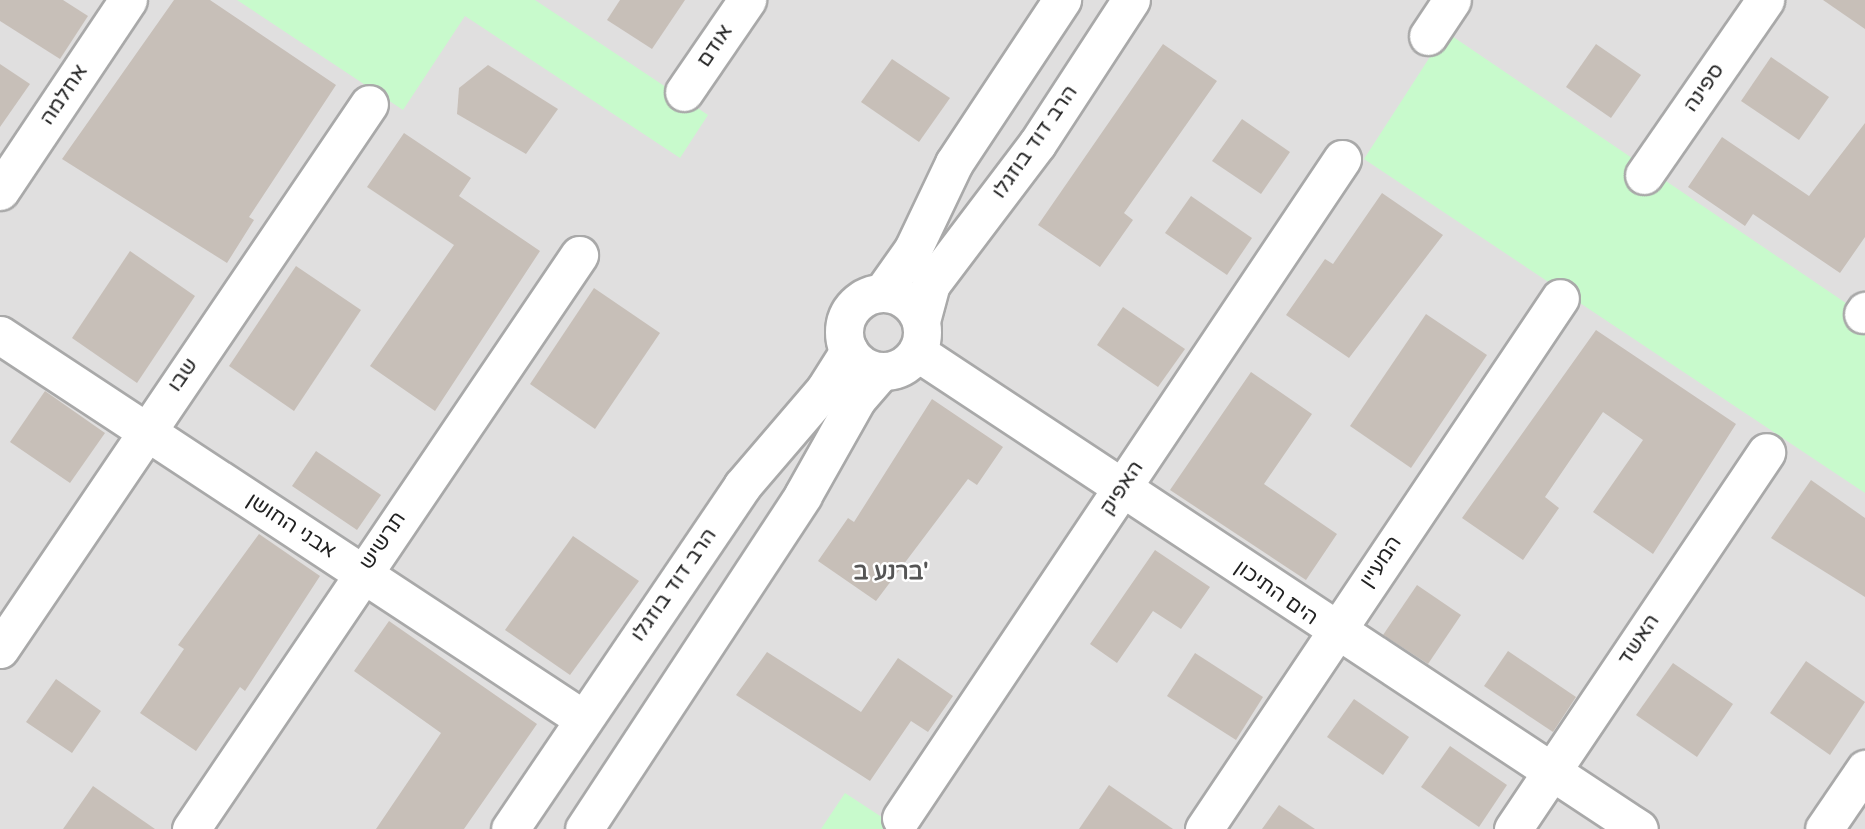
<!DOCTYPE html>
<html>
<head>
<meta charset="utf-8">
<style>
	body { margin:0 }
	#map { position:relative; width:1865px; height:829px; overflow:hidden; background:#f2efe9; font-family:"Varela Round","Noto Sans Hebrew",sans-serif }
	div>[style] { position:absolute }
	.residential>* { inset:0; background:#e0dfdf }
	.park>* { inset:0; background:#c8facc }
	.building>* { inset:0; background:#c7bfb8 }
	.roads { filter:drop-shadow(2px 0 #a9a9a9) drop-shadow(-2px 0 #a9a9a9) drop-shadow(0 2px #a9a9a9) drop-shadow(0 -2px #a9a9a9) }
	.minor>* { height:37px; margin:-18.5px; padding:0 18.5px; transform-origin:18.5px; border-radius:18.5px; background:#fff }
	.minor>.ring { margin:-18.5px; padding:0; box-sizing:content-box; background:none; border:37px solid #fff; border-radius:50% }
	span { translate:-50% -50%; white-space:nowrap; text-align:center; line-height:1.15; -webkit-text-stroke:5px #fff; paint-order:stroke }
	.street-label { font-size:21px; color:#222 }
	.neighbourhood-label { font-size:23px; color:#555; font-weight:700 }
</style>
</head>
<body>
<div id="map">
	<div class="residential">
		<div style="clip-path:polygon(0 0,1865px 0,1865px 829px,0 829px)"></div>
	</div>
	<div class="park">
		<div style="clip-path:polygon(237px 0,535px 0,708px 115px,680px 158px,465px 16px,403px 110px)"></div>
		<div style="clip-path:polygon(1446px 32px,1865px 316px,1865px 493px,1364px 159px)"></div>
		<div style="clip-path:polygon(845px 793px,900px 829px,821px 829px)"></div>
	</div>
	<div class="building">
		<div style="clip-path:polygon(0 0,63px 0,88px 16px,60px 59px,0 21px)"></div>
		<div style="clip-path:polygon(174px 0,210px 0,336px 85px,249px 217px,254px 220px,227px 263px,62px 159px)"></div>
		<div style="clip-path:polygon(620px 0,685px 0,652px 49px,607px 20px)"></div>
		<div style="clip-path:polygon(1823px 0,1865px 0,1865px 29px)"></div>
		<div style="clip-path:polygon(1163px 44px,1217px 81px,1124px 213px,1133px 220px,1100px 267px,1038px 225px)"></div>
		<div style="clip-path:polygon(1596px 44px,1641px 75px,1611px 118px,1566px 87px)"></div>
		<div style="clip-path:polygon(1771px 57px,1829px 97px,1799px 140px,1741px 101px)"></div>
		<div style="clip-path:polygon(892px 59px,950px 98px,919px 142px,861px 102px)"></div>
		<div style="clip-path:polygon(0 64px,30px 84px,0 127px)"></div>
		<div style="clip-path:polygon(488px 65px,558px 109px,526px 154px,457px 114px,459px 88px)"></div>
		<div style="clip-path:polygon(1242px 119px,1290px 152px,1261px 194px,1212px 161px)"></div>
		<div style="clip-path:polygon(1865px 123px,1865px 237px,1840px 273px,1753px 214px,1745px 226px,1688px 187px,1722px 137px,1809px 196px)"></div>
		<div style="clip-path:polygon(404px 133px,471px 178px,459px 196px,540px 251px,435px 411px,370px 366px,454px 245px,367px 187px)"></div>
		<div style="clip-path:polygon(1382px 193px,1443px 235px,1349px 358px,1286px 315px,1325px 259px,1333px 264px)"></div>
		<div style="clip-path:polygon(1191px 196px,1252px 238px,1227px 275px,1165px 233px)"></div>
		<div style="clip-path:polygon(130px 251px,195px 296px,137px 383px,72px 338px)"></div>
		<div style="clip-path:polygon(296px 266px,361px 310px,294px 411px,229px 366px)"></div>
		<div style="clip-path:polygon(594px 288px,660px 333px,595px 429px,530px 384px)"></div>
		<div style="clip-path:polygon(1123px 307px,1185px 349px,1158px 387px,1097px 345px)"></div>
		<div style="clip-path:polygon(1426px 314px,1487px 355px,1411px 468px,1350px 426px)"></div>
		<div style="clip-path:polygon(1596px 330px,1736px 424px,1653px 554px,1593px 512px,1643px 440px,1603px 412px,1545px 497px,1559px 508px,1523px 560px,1462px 518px)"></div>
		<div style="clip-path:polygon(1251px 372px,1312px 414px,1264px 484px,1337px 534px,1306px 580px,1170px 490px)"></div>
		<div style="clip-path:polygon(45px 391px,105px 433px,70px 483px,10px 442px)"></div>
		<div style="clip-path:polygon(932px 399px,1003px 447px,977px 485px,968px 479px,876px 601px,818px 561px,848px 518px,854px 522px)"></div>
		<div style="clip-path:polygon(316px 451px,381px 495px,357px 530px,292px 486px)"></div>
		<div style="clip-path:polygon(1811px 480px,1865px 518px,1865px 597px,1771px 538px)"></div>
		<div style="clip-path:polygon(259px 534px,320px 576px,245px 691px,240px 687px,196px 751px,140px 713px,184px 649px,178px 645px)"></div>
		<div style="clip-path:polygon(573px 536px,639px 581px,570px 675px,505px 630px)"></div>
		<div style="clip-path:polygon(1155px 550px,1210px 587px,1181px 629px,1153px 611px,1117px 663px,1090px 644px)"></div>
		<div style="clip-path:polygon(1417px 585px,1461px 615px,1428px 664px,1383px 635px)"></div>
		<div style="clip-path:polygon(389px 621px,537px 724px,464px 829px,376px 829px,441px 733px,354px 671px)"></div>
		<div style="clip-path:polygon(1508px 651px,1576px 697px,1553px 732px,1484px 686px)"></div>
		<div style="clip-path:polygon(767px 652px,861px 712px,898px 658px,953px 696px,928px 732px,911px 721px,870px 781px,736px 695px)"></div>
		<div style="clip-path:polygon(1195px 653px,1263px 697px,1236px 740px,1167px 696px)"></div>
		<div style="clip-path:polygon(1806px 661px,1865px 702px,1830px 755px,1770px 713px)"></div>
		<div style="clip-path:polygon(1673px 663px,1733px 704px,1697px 757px,1636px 715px)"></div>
		<div style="clip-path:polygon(56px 679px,101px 711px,72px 753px,26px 722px)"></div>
		<div style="clip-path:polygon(1354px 699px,1409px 737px,1383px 775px,1327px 737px)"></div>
		<div style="clip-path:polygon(1450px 746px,1507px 785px,1479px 827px,1421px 787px)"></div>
		<div style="clip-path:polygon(1109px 785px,1173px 829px,1079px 829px)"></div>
		<div style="clip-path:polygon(93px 786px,155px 829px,63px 829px)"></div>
		<div style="clip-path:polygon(1279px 805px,1315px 829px,1262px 829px)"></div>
	</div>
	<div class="roads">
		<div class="minor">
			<div style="left:1428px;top:36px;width:43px;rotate:-56.3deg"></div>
			<div style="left:684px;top:92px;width:112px;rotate:-55.6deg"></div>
			<div style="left:1644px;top:175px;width:213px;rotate:-55.3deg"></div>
			<div style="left:0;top:191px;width:230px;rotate:-56.2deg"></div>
			<div style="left:882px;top:293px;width:54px;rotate:-54.8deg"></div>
			<div style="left:913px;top:249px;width:95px;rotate:-64.5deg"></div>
			<div style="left:954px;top:163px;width:196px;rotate:-56.5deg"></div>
			<div class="ring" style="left:844px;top:293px;width:41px;height:41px"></div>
			<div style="left:1863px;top:314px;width:4px;rotate:-56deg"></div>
			<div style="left:921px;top:321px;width:38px;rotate:-75deg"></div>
			<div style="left:931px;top:284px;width:176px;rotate:-52.9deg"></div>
			<div style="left:1037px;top:144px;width:172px;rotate:-56.9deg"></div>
			<div style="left:0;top:335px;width:697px;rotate:33.35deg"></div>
			<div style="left:917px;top:352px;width:865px;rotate:33.45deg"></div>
			<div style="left:0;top:649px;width:658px;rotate:-55.9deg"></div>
			<div style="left:901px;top:818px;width:793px;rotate:-56.21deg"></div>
			<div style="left:191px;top:829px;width:693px;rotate:-55.94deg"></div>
			<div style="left:510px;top:829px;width:414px;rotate:-55.9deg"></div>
			<div style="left:742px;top:486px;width:128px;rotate:-49.4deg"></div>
			<div style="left:825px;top:389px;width:45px;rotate:-57.7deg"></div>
			<div style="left:584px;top:829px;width:399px;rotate:-56.7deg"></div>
			<div style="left:803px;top:495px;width:110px;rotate:-60.6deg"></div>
			<div style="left:857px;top:399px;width:37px;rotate:-49deg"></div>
			<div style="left:1204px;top:829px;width:639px;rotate:-56.16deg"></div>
			<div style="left:1513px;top:829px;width:454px;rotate:-56.1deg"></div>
			<div style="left:1824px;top:829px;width:73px;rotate:-55.7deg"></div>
		</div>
	</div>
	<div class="street-label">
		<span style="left:715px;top:46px;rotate:-56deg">אודם</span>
		<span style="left:1704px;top:88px;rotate:-55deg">ספינה</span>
		<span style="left:64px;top:95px;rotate:-56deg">אחלמה</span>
		<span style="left:1035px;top:142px;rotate:-55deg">הרב דוד בוזגלו</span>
		<span style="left:183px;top:375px;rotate:-55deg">שבו</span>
		<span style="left:1122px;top:488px;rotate:-56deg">האפיק</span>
		<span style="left:291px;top:526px;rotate:33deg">אבני החושן</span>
		<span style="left:383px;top:541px;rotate:-56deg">תרשיש</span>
		<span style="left:1381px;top:562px;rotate:-56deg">המעיין</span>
		<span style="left:674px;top:585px;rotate:-55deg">הרב דוד בוזגלו</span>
		<span style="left:1276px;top:593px;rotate:35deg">הים התיכון</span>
		<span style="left:1639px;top:640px;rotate:-56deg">האשד</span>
	</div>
	<div class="neighbourhood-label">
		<span style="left:891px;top:572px">ברנע ב'</span>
	</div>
</div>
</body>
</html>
